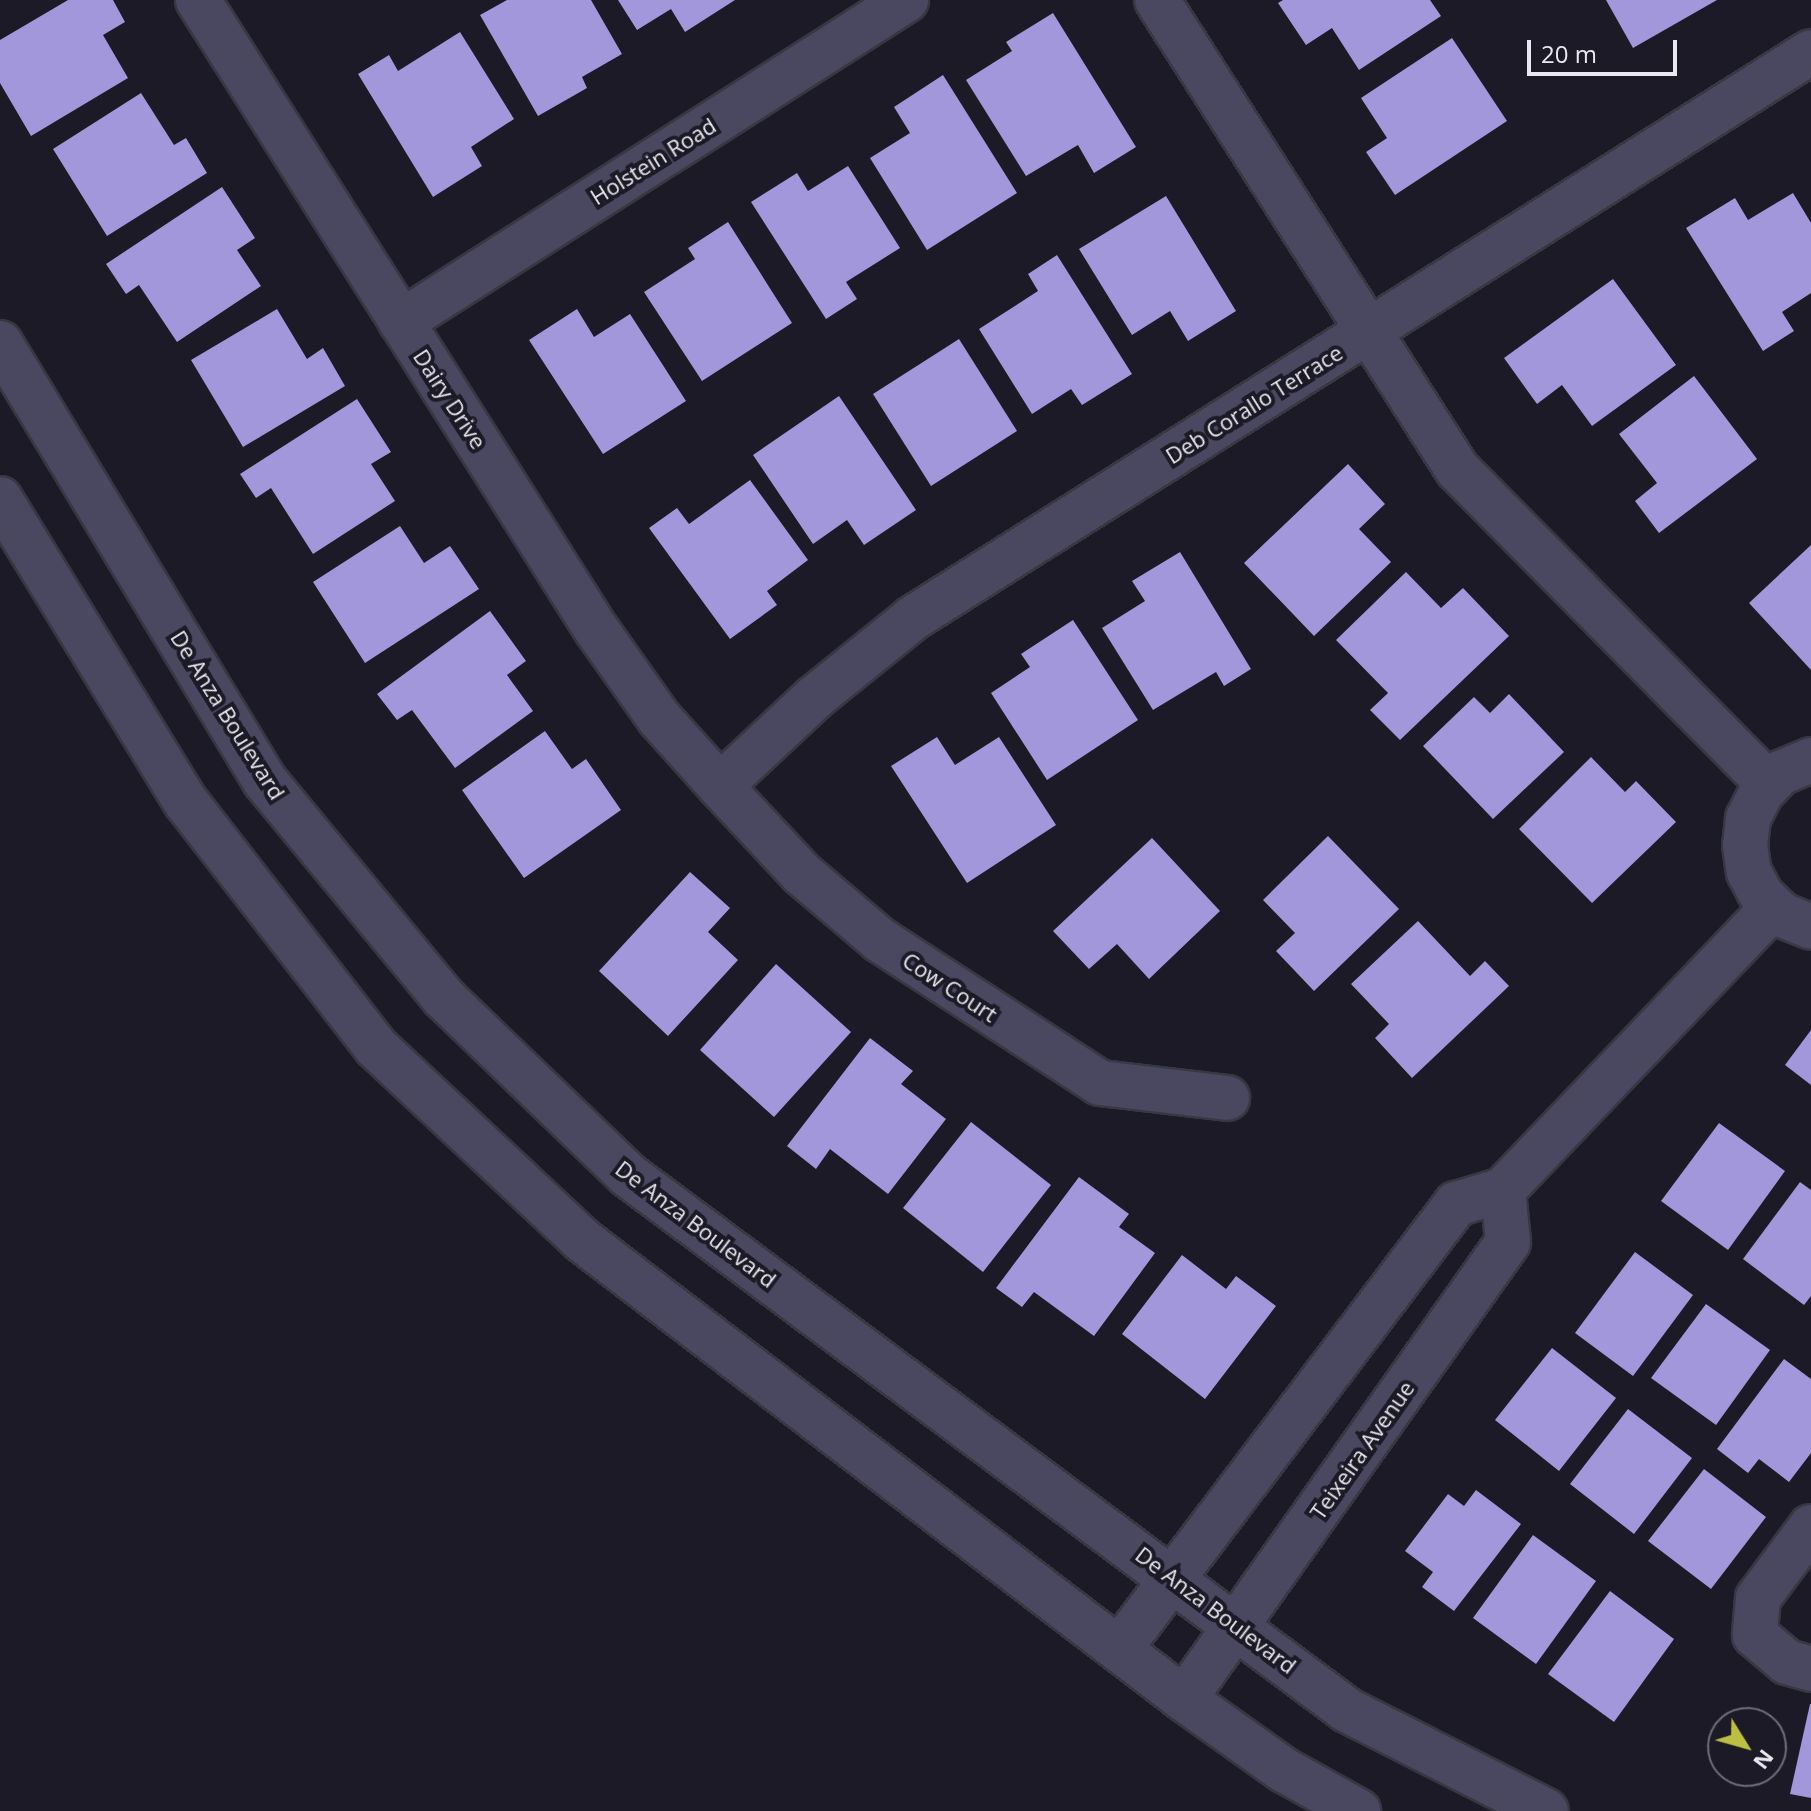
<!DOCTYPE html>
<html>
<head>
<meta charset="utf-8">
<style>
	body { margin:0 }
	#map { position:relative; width:1811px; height:1811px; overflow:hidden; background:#1b1a26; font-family:"Open Sans",sans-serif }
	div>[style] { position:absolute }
	.building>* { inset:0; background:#a197da }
	.roads { filter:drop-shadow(2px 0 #383742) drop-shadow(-2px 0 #383742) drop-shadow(0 2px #383742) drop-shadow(0 -2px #383742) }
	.minor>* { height:44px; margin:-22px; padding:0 22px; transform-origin:22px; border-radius:22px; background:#4a4761 }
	span { translate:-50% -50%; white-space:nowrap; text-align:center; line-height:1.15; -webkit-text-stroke:8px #1b1a26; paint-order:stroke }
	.street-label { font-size:22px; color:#e9e8f1 }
	.north { position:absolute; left:1707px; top:1707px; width:80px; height:80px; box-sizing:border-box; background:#1b1a26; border:2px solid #6d6c77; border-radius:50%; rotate:127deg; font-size:22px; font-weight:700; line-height:32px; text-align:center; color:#e9e8f1 }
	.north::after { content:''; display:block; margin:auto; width:28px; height:36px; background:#bdbf43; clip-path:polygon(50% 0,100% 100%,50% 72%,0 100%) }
	.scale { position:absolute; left:1527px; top:40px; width:150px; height:36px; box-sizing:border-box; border:4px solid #e9e8f1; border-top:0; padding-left:10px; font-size:24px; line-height:28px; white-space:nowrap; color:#e9e8f1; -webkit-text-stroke:6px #1b1a26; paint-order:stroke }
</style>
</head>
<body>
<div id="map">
	<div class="building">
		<div style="clip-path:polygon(68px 0,113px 0,125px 22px,103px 35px,128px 78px,31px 136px,0 83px,0 40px)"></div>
		<div style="clip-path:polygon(507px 0,591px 0,622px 54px,582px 77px,587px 88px,538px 116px,480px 15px)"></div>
		<div style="clip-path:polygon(618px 0,735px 0,685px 32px,671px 9px,637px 30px)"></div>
		<div style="clip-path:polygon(1283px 0,1430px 0,1441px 16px,1359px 70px,1332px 28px,1306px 45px,1278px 3px)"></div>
		<div style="clip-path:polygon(1606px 0,1717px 0,1633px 48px)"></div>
		<div style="clip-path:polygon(1053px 13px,1136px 147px,1094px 173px,1078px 145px,1026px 176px,966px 80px,1012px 51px,1006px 42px)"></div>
		<div style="clip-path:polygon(460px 32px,514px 119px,471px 147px,482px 166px,433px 197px,358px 74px,389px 55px,398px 71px)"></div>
		<div style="clip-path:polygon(1452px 38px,1507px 121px,1395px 195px,1366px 152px,1387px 138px,1361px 98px)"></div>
		<div style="clip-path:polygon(943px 75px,1017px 193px,927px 250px,870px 158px,910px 133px,894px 107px)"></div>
		<div style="clip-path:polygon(141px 93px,174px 145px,186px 138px,207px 173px,107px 236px,53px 149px)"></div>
		<div style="clip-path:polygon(848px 166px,900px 248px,846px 282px,857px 299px,826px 319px,751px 202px,797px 173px,808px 191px)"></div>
		<div style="clip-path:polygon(222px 187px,255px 238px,237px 250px,261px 286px,177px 342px,139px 285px,126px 294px,106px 264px)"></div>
		<div style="clip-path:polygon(1793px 193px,1811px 223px,1811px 293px,1782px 312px,1794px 331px,1763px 351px,1686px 228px,1735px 198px,1748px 220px)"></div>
		<div style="clip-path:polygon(1166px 196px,1236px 311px,1188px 341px,1170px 311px,1132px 335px,1079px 249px)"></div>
		<div style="clip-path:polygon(728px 222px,792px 323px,702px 381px,644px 292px,695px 259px,688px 248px)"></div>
		<div style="clip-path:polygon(1057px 255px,1132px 374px,1082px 405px,1071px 389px,1032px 414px,979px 329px,1038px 291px,1028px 274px)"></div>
		<div style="clip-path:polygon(1613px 279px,1676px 365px,1592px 426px,1562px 385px,1537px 404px,1504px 358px)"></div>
		<div style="clip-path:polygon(277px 309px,307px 359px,323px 348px,345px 386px,243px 447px,191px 360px)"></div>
		<div style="clip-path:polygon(577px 309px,594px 337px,630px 314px,686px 401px,603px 454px,529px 340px)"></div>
		<div style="clip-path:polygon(959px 339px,1017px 431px,931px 486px,873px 394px)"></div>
		<div style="clip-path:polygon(1694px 376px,1757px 459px,1659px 533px,1635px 501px,1657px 483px,1619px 434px)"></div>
		<div style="clip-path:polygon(839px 396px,916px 510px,864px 545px,847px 520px,813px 544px,753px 455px)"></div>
		<div style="clip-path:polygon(357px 399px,391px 452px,371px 464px,395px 501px,313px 554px,271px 488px,256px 498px,240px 474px)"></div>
		<div style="clip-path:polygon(1348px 464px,1385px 504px,1359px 529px,1391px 562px,1314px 636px,1244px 563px)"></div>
		<div style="clip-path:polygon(750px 480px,808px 560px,767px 591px,777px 605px,730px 639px,649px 528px,677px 508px,689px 524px)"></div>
		<div style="clip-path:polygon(400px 526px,424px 563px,450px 546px,479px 589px,365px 663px,313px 582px)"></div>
		<div style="clip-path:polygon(1811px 545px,1811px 670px,1749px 603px)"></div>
		<div style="clip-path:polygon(1180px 552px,1251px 669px,1224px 686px,1216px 672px,1153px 710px,1102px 628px,1145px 601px,1132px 581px)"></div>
		<div style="clip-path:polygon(1406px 572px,1441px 608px,1463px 588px,1509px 636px,1400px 740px,1370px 710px,1388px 693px,1336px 640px)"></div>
		<div style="clip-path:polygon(490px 611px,526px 661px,507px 675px,533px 711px,455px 768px,412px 710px,397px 720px,377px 694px)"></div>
		<div style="clip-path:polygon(1073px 620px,1138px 720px,1047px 780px,991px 693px,1030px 667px,1021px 654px)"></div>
		<div style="clip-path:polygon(1509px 694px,1564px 752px,1493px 819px,1423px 746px,1474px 697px,1490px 713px)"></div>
		<div style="clip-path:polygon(545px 731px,572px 769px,586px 759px,621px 810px,524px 878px,462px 790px)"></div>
		<div style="clip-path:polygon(937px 737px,955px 765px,999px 737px,1056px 825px,967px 883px,891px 766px)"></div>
		<div style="clip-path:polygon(1591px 757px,1625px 792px,1636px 781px,1676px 822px,1592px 903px,1519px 829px)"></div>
		<div style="clip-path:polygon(1328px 836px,1399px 909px,1314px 991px,1276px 951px,1295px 933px,1263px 900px)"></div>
		<div style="clip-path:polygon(1152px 838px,1220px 911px,1149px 979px,1117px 944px,1089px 969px,1053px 931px)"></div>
		<div style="clip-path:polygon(690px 872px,730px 908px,708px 932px,738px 960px,668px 1036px,599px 971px)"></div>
		<div style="clip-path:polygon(1418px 921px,1470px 976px,1485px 961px,1509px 986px,1412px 1078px,1375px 1038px,1389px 1024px,1351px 984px)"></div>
		<div style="clip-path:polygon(776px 964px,851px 1032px,774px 1117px,700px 1050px)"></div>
		<div style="clip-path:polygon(1811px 1030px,1811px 1085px,1785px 1065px)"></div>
		<div style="clip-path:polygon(870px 1038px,913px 1071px,901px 1084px,946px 1119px,888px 1194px,830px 1149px,816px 1169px,787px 1146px)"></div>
		<div style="clip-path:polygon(971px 1122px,1051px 1185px,983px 1272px,903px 1208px)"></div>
		<div style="clip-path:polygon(1719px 1123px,1785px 1171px,1728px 1250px,1661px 1201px)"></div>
		<div style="clip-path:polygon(1079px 1177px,1129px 1214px,1119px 1227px,1155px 1253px,1094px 1336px,1034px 1292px,1022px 1307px,996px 1288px)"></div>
		<div style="clip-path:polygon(1800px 1182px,1811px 1190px,1811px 1296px,1804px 1305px,1743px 1259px)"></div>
		<div style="clip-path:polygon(1635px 1252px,1693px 1295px,1633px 1376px,1575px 1333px)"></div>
		<div style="clip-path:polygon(1182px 1255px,1226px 1289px,1236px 1276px,1276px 1306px,1205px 1399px,1122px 1334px)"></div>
		<div style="clip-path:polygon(1706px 1304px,1770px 1350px,1716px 1425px,1651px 1378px)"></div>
		<div style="clip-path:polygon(1552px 1348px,1616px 1398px,1559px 1471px,1495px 1420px)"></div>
		<div style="clip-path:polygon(1784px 1359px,1811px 1379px,1811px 1453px,1789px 1482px,1759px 1459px,1748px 1473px,1717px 1449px)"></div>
		<div style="clip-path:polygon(1628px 1409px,1692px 1458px,1634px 1534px,1570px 1484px)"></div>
		<div style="clip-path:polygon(1704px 1469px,1766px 1517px,1711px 1589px,1648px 1541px)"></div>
		<div style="clip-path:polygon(1476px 1490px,1521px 1524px,1454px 1611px,1422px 1587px,1433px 1572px,1405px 1551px,1448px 1494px,1464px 1506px)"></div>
		<div style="clip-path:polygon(1533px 1535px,1596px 1581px,1536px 1664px,1473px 1618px)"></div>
		<div style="clip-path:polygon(1610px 1591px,1674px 1639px,1614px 1722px,1548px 1674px)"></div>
		<div style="clip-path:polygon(1810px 1704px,1811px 1704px,1811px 1798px,1790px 1794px)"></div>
	</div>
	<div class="roads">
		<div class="minor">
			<div style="left:198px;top:0;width:744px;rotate:57.68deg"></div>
			<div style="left:596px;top:629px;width:109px;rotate:54.7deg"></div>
			<div style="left:659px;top:718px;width:91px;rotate:48.1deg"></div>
			<div style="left:720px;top:786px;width:119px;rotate:47deg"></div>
			<div style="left:801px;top:873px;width:104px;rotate:40.3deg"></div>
			<div style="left:880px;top:940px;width:262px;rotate:33deg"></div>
			<div style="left:1100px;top:1083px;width:128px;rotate:6.7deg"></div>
			<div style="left:1157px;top:0;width:557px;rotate:57.39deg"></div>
			<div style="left:1457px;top:469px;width:443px;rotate:45.3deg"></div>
			<div style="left:401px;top:322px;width:599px;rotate:-32.52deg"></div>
			<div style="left:0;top:343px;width:512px;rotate:58.83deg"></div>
			<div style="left:265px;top:781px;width:280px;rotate:50.5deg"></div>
			<div style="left:443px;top:997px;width:257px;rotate:43.9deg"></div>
			<div style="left:628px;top:1175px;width:896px;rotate:36.65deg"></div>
			<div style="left:1347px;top:1710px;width:223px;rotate:26.9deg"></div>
			<div style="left:0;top:499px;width:356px;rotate:58.5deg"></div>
			<div style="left:186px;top:802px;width:310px;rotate:52.2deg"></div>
			<div style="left:376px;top:1047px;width:282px;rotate:43.1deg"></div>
			<div style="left:582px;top:1240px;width:757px;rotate:37.32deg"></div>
			<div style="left:1184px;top:1699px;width:123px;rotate:35.4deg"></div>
			<div style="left:1284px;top:1770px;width:85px;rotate:29deg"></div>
			<div style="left:1811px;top:760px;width:34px;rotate:157deg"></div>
			<div style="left:1780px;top:773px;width:28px;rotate:134deg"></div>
			<div style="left:1761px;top:793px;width:28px;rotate:117deg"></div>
			<div style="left:1748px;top:818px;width:27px;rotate:96deg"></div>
			<div style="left:1745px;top:845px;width:27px;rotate:82deg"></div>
			<div style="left:1749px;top:872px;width:27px;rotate:62deg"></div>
			<div style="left:1762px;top:896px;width:28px;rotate:44deg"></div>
			<div style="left:1782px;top:915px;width:31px;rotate:22deg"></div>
			<div style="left:720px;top:786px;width:129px;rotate:-43.1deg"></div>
			<div style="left:814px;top:698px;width:127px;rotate:-38.9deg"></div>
			<div style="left:913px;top:618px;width:1061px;rotate:-32.22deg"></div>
			<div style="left:1811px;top:1527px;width:89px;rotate:126.7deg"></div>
			<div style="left:1758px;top:1598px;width:37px;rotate:95deg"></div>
			<div style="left:1755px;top:1635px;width:42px;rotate:40.2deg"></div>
			<div style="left:1787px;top:1662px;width:25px;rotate:16deg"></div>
			<div style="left:1120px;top:1648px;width:557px;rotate:-52.88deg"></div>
			<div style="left:1456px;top:1204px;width:49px;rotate:-16.6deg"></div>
			<div style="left:1503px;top:1190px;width:391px;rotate:-46.3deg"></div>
			<div style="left:1184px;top:1699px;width:560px;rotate:-54.66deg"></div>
			<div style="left:1508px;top:1242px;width:52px;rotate:-95.5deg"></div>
		</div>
	</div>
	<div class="street-label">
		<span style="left:653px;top:161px;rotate:-32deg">Holstein Road</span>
		<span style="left:450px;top:399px;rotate:57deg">Dairy Drive</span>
		<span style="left:1254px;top:404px;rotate:-32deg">Deb Corallo Terrace</span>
		<span style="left:228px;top:715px;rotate:58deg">De Anza Boulevard</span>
		<span style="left:950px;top:987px;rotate:33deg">Cow Court</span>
		<span style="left:696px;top:1224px;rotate:37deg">De Anza Boulevard</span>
		<span style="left:1362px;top:1450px;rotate:-55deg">Teixeira Avenue</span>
		<span style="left:1216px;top:1610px;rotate:37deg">De Anza Boulevard</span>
	</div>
	<div class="north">N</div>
	<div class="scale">20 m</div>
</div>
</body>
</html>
